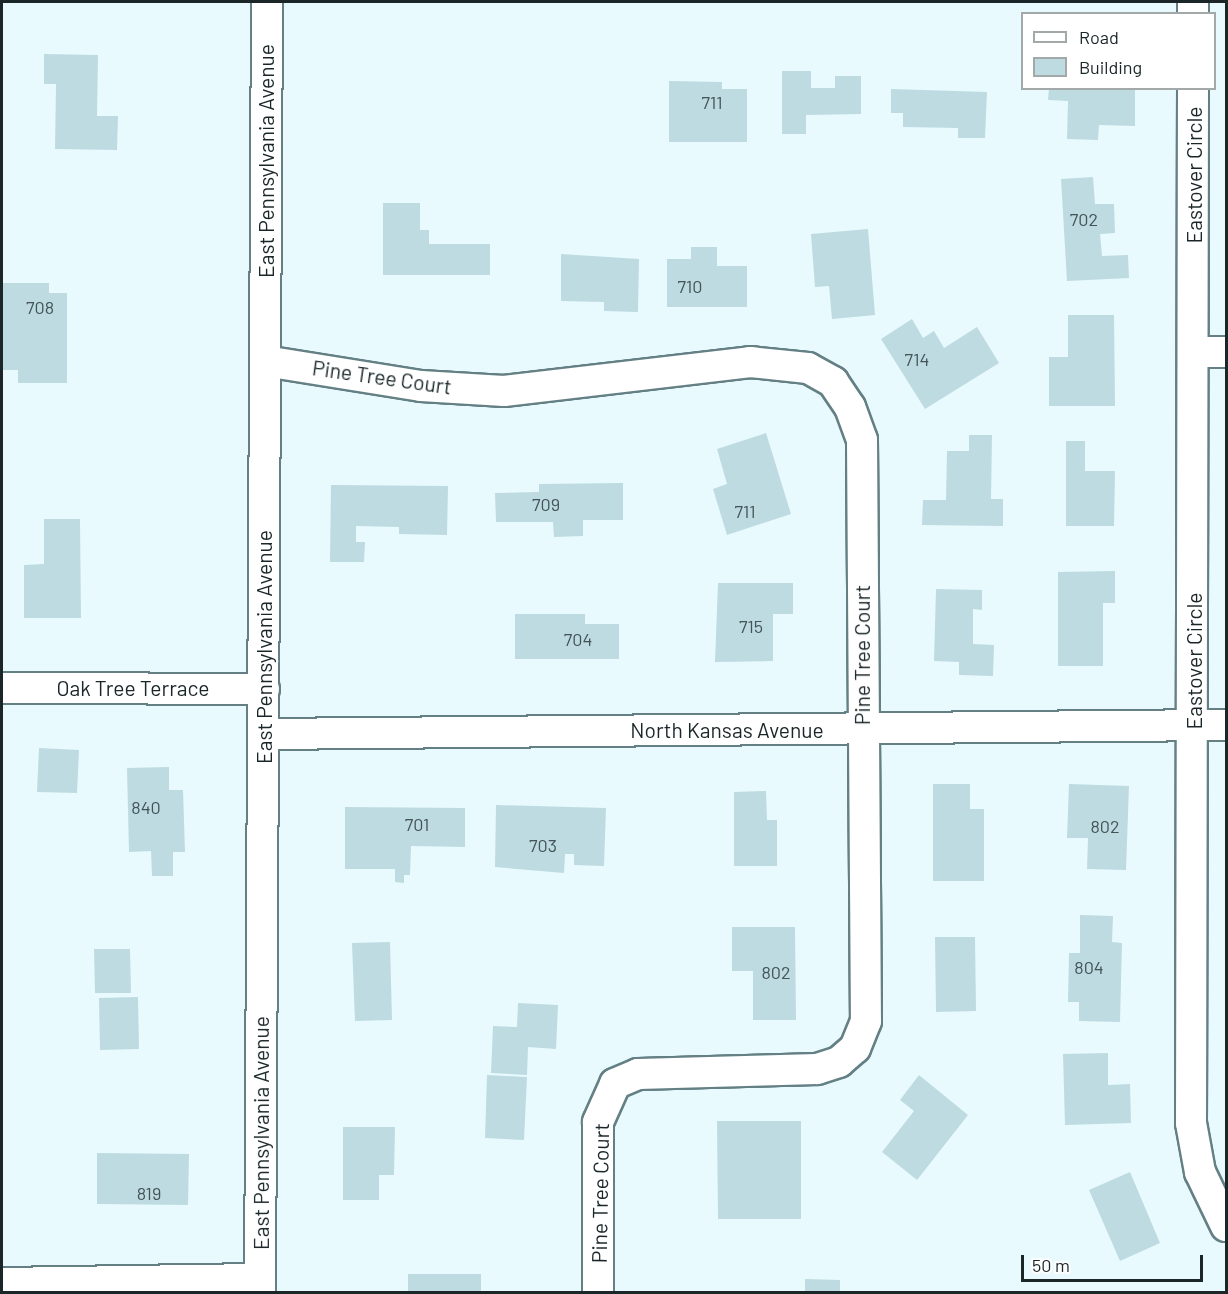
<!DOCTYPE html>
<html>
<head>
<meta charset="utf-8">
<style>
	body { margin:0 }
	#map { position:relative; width:1228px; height:1294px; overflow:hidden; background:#e8fafe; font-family:Barlow,sans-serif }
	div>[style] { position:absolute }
	.building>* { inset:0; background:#bddbe1 }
	.roads { filter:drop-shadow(2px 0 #648085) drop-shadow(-2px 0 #648085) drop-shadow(0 2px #648085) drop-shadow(0 -2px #648085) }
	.minor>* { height:30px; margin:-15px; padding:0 15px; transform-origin:15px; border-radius:15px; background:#fff }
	span { translate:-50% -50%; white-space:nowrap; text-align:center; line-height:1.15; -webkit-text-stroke:4.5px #fff; paint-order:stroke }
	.number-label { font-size:18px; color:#435356 }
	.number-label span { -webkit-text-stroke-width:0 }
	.street-label { font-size:21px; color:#1a2628 }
	.frame { position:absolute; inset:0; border:3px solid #1a2628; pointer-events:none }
	.legend { position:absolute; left:1021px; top:12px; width:195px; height:78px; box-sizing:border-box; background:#fff; border:2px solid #a3a8a9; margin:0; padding:8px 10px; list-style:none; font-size:18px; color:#1a2628 }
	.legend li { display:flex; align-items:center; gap:12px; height:30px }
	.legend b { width:30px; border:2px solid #a3a8a9 }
	.scale { position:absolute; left:1021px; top:1255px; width:182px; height:27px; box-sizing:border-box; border:3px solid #1a2628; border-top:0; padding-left:8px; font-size:18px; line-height:21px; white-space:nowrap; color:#1a2628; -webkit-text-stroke:4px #fff; paint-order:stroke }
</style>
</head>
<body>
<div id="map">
	<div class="building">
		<div style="clip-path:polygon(44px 54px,98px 55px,97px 116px,118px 116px,117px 150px,55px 149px,56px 84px,44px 84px)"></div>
		<div style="clip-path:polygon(782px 71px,811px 71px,811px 88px,835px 88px,835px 76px,861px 76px,861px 114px,806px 115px,806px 134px,782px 134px)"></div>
		<div style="clip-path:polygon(669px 81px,722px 82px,722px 89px,747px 89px,747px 142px,669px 142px)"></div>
		<div style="clip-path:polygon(1049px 88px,1135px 88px,1135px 126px,1099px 125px,1098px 140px,1067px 139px,1068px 101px,1048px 100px)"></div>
		<div style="clip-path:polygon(891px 89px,987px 92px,985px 138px,958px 138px,958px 128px,903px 127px,903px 113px,891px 113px)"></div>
		<div style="clip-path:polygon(1093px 177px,1095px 204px,1114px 204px,1115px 233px,1100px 234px,1102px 256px,1128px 255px,1129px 278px,1067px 281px,1061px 179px)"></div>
		<div style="clip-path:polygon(383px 203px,420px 203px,420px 230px,429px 230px,429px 244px,490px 244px,490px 275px,383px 275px)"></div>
		<div style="clip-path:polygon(868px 229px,875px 315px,832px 319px,829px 286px,815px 287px,811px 234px)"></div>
		<div style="clip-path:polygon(691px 247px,717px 247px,717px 266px,747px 266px,747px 307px,667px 307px,667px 259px,691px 259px)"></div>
		<div style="clip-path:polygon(561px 254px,639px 259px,638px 312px,604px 311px,604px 302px,561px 301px)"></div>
		<div style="clip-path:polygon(2px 283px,49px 283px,49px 293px,67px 293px,67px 383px,18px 383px,18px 370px,3px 370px)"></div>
		<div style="clip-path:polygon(1068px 315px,1114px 315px,1115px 406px,1049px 406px,1049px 357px,1068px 357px)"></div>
		<div style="clip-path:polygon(912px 319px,923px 338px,934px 331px,944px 348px,977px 327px,999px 363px,925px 409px,881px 339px)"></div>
		<div style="clip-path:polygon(766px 433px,791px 514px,727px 535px,713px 489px,727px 484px,717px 449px)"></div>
		<div style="clip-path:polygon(969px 435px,992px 435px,991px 499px,1003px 499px,1003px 526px,922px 525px,923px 500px,946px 500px,947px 451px,969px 451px)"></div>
		<div style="clip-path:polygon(1066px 441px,1085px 441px,1085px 471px,1115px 471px,1114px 526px,1066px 526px)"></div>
		<div style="clip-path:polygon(623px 483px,623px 520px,583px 520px,583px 536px,554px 537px,553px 522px,496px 522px,495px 493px,539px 492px,539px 484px)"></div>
		<div style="clip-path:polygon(331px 485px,448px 486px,447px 535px,399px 534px,399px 527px,356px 526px,356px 542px,365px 542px,364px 562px,330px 562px)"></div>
		<div style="clip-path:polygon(44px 519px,80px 519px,81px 618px,24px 618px,24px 565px,44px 564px)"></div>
		<div style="clip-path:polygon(1115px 571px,1115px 603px,1103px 603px,1103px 666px,1058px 666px,1058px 572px)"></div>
		<div style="clip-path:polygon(718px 583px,793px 583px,793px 614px,773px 614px,773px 661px,715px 662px)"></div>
		<div style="clip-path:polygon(936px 589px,982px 590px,982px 610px,973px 609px,973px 644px,994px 645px,993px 676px,959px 675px,959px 662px,934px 661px)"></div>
		<div style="clip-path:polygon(515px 614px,585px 614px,585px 624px,619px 624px,619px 659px,515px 659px)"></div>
		<div style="clip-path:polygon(39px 748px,79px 750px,77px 793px,37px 792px)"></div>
		<div style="clip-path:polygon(169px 767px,169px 790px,183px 790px,185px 852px,173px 852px,173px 876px,152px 876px,151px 851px,129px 852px,127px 768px)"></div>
		<div style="clip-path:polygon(933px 784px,970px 784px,970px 809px,984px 809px,984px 881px,933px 881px)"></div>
		<div style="clip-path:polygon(1069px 784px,1129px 786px,1126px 870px,1087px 869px,1088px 838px,1067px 838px)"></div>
		<div style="clip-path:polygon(766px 791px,767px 820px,777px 820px,777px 866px,734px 866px,734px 792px)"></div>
		<div style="clip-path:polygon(496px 805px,606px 808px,604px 866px,574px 865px,574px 854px,565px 854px,564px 873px,495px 867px)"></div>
		<div style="clip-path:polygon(345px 807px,465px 808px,465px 847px,411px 846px,410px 875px,404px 875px,404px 883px,395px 882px,395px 869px,345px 869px)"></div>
		<div style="clip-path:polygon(1080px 915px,1113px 916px,1112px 942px,1122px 943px,1120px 1022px,1079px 1021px,1079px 1002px,1068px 1002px,1069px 953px,1080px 953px)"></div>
		<div style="clip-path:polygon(732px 927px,795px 927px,796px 1020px,753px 1020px,753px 971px,732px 971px)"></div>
		<div style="clip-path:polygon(935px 937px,975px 937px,976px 1011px,936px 1012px)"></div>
		<div style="clip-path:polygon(390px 942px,392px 1020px,355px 1021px,352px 943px)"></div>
		<div style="clip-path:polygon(94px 949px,130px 949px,131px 993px,95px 993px)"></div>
		<div style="clip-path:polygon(138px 997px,139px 1049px,100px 1050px,99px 998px)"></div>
		<div style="clip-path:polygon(518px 1003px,558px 1005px,556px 1049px,528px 1047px,527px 1075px,491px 1073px,493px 1026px,517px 1027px)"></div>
		<div style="clip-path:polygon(1108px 1053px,1108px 1085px,1130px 1084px,1131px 1123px,1065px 1125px,1063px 1054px)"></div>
		<div style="clip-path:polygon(487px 1075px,527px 1077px,524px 1140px,485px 1138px)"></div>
		<div style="clip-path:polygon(919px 1075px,968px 1115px,917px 1180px,882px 1152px,914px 1111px,900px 1100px)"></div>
		<div style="clip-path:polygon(717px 1121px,801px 1121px,801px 1219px,718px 1219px)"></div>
		<div style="clip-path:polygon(343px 1127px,395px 1127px,394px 1175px,379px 1175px,379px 1200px,343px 1200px)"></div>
		<div style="clip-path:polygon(97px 1153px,189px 1154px,188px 1205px,97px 1204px)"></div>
		<div style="clip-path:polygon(1130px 1172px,1160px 1243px,1120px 1261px,1089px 1190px)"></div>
		<div style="clip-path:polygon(408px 1274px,481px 1274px,481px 1292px,408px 1292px)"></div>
		<div style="clip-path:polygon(805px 1279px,840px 1280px,840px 1292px,805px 1292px)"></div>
	</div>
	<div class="roads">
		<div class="minor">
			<div style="left:1193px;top:2px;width:12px;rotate:90deg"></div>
			<div style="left:1193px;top:88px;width:1035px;rotate:90.11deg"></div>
			<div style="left:1191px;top:1123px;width:50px;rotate:79.6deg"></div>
			<div style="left:1200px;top:1172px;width:60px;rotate:64.3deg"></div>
			<div style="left:1194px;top:352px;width:32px"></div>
			<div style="left:265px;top:361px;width:158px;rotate:9.1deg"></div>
			<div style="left:421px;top:386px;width:83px;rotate:3.4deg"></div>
			<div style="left:504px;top:391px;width:248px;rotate:-6.7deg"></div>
			<div style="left:750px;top:362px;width:58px;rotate:5.9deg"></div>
			<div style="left:808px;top:368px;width:29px;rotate:29deg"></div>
			<div style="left:833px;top:382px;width:30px;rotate:56deg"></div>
			<div style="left:850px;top:407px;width:35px;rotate:70deg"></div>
			<div style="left:862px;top:440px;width:581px;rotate:89.61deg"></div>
			<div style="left:866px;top:1021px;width:29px;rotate:112deg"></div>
			<div style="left:855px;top:1048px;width:21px;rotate:139deg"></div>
			<div style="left:839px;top:1062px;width:23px;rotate:162deg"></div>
			<div style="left:817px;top:1069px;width:179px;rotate:178.4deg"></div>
			<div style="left:638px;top:1074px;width:25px;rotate:157deg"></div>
			<div style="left:615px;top:1084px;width:42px;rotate:114.1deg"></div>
			<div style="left:598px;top:1122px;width:170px;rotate:90deg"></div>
			<div style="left:2px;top:688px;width:262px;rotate:0.2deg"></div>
			<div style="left:264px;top:734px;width:962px;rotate:-0.54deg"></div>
			<div style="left:2px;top:1283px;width:258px;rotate:-0.9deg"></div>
			<div style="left:260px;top:1292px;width:1290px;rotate:-89.69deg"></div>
		</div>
	</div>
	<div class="number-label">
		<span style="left:712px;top:102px">711</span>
		<span style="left:1084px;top:219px">702</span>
		<span style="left:690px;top:286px">710</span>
		<span style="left:40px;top:307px">708</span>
		<span style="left:917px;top:359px">714</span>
		<span style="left:546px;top:504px">709</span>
		<span style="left:745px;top:511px">711</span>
		<span style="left:751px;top:626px">715</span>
		<span style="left:578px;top:639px">704</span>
		<span style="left:146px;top:807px">840</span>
		<span style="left:417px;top:824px">701</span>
		<span style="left:1105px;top:826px">802</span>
		<span style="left:543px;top:845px">703</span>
		<span style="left:1089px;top:967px">804</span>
		<span style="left:776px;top:972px">802</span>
		<span style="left:149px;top:1193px">819</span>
	</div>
	<div class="street-label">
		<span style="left:266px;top:161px;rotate:-90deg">East Pennsylvania Avenue</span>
		<span style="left:1194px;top:175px;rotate:-90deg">Eastover Circle</span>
		<span style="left:382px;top:377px;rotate:8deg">Pine Tree Court</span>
		<span style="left:264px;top:647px;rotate:-90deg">East Pennsylvania Avenue</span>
		<span style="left:862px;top:655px;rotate:-90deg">Pine Tree Court</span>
		<span style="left:1194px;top:661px;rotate:-90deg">Eastover Circle</span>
		<span style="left:133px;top:688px">Oak Tree Terrace</span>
		<span style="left:727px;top:730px">North Kansas Avenue</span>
		<span style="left:261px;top:1133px;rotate:-90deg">East Pennsylvania Avenue</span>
		<span style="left:600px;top:1193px;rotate:-89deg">Pine Tree Court</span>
	</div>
	<div class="frame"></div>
	<ul class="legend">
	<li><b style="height:8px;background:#fff"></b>Road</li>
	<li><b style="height:16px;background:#bddbe1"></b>Building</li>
	</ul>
	<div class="scale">50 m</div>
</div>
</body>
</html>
